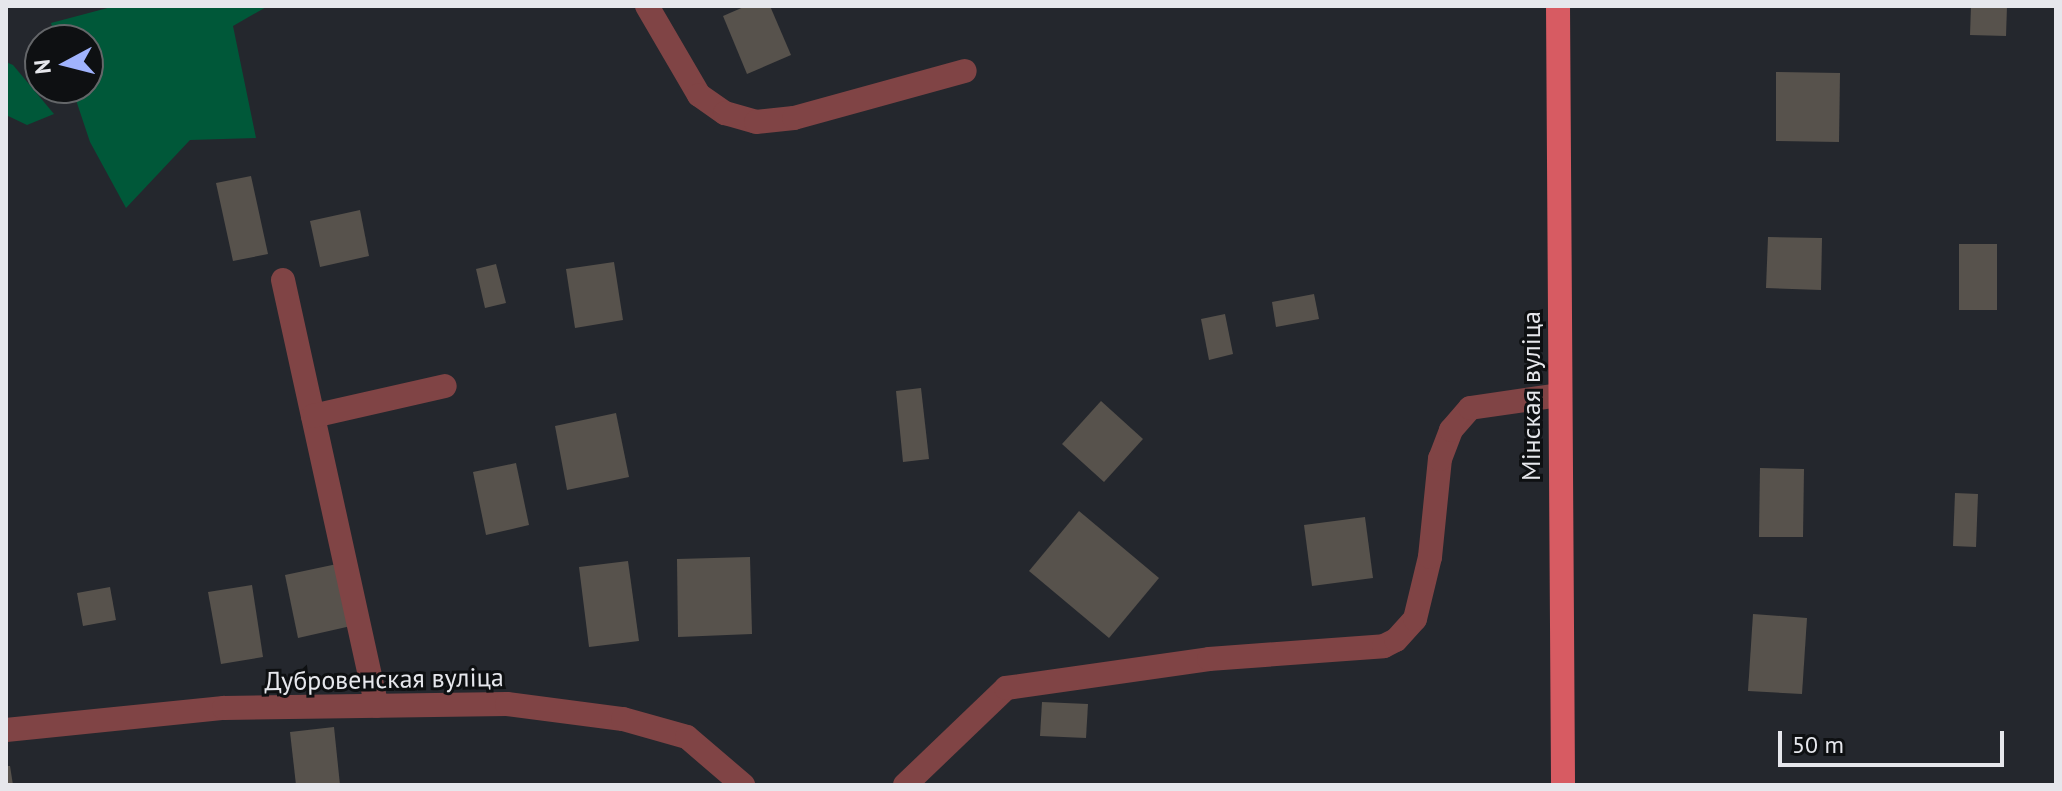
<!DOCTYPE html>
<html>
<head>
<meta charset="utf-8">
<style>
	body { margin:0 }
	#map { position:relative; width:2062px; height:791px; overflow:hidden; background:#24272d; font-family:"PT Sans",sans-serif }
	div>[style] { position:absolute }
	.green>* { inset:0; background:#005839 }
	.building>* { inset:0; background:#57524c }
	.minor>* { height:24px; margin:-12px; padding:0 12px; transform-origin:12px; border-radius:12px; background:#804445 }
	.major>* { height:24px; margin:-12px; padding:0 12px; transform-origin:12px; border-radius:12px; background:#d75b62 }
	span { translate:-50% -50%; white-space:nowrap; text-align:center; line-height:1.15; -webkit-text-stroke:6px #0e1012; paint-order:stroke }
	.street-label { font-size:26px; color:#e6e7ec }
	.frame { position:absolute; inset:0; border:8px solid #e6e7ec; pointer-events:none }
	.north { position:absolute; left:24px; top:24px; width:80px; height:80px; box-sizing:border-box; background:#0e1012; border:2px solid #646669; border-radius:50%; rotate:263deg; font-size:22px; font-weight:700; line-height:32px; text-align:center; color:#e6e7ec }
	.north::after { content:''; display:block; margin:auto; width:28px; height:36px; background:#a0b3fd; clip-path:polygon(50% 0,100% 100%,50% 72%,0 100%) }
	.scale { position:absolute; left:1778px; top:731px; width:226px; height:36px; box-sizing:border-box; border:4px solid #e6e7ec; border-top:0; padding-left:10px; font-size:24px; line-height:28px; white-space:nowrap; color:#e6e7ec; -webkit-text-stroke:6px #0e1012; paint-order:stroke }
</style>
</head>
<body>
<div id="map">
	<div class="green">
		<div style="clip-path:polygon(115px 6px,268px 6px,233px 26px,256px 138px,190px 140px,126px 208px,90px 142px,72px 88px,88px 88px,88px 40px,56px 40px,51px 23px)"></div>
		<div style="clip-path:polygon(6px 62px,13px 65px,54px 114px,27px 125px,6px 115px)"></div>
	</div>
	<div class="building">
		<div style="clip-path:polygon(746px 6px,770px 6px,791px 55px,747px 74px,723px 16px)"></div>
		<div style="clip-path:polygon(1971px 6px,2007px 6px,2006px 36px,1970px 35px)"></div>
		<div style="clip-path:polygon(1776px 72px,1840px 73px,1839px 142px,1776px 141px)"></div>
		<div style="clip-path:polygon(251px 176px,268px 254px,233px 261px,216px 183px)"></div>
		<div style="clip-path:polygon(360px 210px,369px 256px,320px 267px,310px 221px)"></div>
		<div style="clip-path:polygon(1768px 237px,1822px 238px,1821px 290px,1766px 288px)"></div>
		<div style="clip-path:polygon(1959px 244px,1997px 244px,1997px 310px,1959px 310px)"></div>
		<div style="clip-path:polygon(614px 262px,623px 320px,575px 328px,566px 269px)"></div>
		<div style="clip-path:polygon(496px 264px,506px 303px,485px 308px,476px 269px)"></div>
		<div style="clip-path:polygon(1314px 294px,1319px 319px,1276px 327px,1272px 302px)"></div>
		<div style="clip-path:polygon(1225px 314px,1233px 354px,1209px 360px,1201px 319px)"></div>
		<div style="clip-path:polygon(921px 388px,929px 459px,903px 462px,896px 391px)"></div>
		<div style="clip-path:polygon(1101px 401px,1143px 439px,1104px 482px,1062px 444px)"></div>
		<div style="clip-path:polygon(616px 413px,629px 477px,567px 490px,555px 426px)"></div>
		<div style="clip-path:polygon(516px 463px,529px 525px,486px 535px,473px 472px)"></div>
		<div style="clip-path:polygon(1760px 468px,1804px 469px,1803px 537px,1759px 537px)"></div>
		<div style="clip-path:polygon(1955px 493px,1978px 494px,1976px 547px,1953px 546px)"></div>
		<div style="clip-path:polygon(1079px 511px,1159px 578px,1109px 638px,1029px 571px)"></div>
		<div style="clip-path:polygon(1365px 517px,1373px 578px,1312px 586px,1304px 525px)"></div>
		<div style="clip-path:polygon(750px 557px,752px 634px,678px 637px,677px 559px)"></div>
		<div style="clip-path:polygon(628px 561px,639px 641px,589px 647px,579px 567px)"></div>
		<div style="clip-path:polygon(337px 564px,351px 626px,298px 638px,285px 575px)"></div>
		<div style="clip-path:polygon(252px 585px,263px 657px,221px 664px,208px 592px)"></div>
		<div style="clip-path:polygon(110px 587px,116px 620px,83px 626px,77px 593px)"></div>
		<div style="clip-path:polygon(1753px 614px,1807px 618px,1802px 694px,1748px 691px)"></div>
		<div style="clip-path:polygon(1042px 702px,1088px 704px,1086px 738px,1040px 736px)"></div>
		<div style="clip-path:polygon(334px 727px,340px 785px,296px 785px,290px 732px)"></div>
		<div style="clip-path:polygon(6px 766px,10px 766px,13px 785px,6px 785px)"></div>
	</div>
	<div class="minor">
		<div style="left:647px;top:6px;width:103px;rotate:59.7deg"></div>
		<div style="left:699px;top:95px;width:32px;rotate:35deg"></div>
		<div style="left:725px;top:113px;width:32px;rotate:16deg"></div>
		<div style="left:756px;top:122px;width:38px;rotate:-6deg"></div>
		<div style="left:794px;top:118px;width:177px;rotate:-15.4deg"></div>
		<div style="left:283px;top:280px;width:436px;rotate:77.6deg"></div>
		<div style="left:313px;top:416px;width:135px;rotate:-12.8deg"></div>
		<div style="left:6px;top:730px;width:219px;rotate:-5.8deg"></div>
		<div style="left:224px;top:708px;width:283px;rotate:-0.8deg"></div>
		<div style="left:507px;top:704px;width:117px;rotate:7.4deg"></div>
		<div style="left:623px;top:719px;width:66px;rotate:15.7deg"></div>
		<div style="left:687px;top:737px;width:74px;rotate:40.6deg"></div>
		<div style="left:905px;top:785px;width:140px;rotate:-43.8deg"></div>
		<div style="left:1006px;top:688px;width:205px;rotate:-8.1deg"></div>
		<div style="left:1209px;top:659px;width:175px;rotate:-4.2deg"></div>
		<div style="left:1384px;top:646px;width:13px;rotate:-27deg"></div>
		<div style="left:1396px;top:640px;width:28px;rotate:-48deg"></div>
		<div style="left:1415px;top:619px;width:64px;rotate:-76.4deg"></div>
		<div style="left:1430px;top:557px;width:99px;rotate:-84.2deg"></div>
		<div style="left:1440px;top:459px;width:31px;rotate:-69deg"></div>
		<div style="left:1451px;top:430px;width:29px;rotate:-49deg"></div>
		<div style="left:1470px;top:408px;width:90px;rotate:-8.3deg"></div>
	</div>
	<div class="major">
		<div style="left:1558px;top:6px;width:779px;rotate:89.63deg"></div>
	</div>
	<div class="street-label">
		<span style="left:1531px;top:396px;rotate:-90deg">Мінская вуліца</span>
		<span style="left:384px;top:679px;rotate:-1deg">Дубровенская вуліца</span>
	</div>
	<div class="frame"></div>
	<div class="north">N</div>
	<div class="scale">50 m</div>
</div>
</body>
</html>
